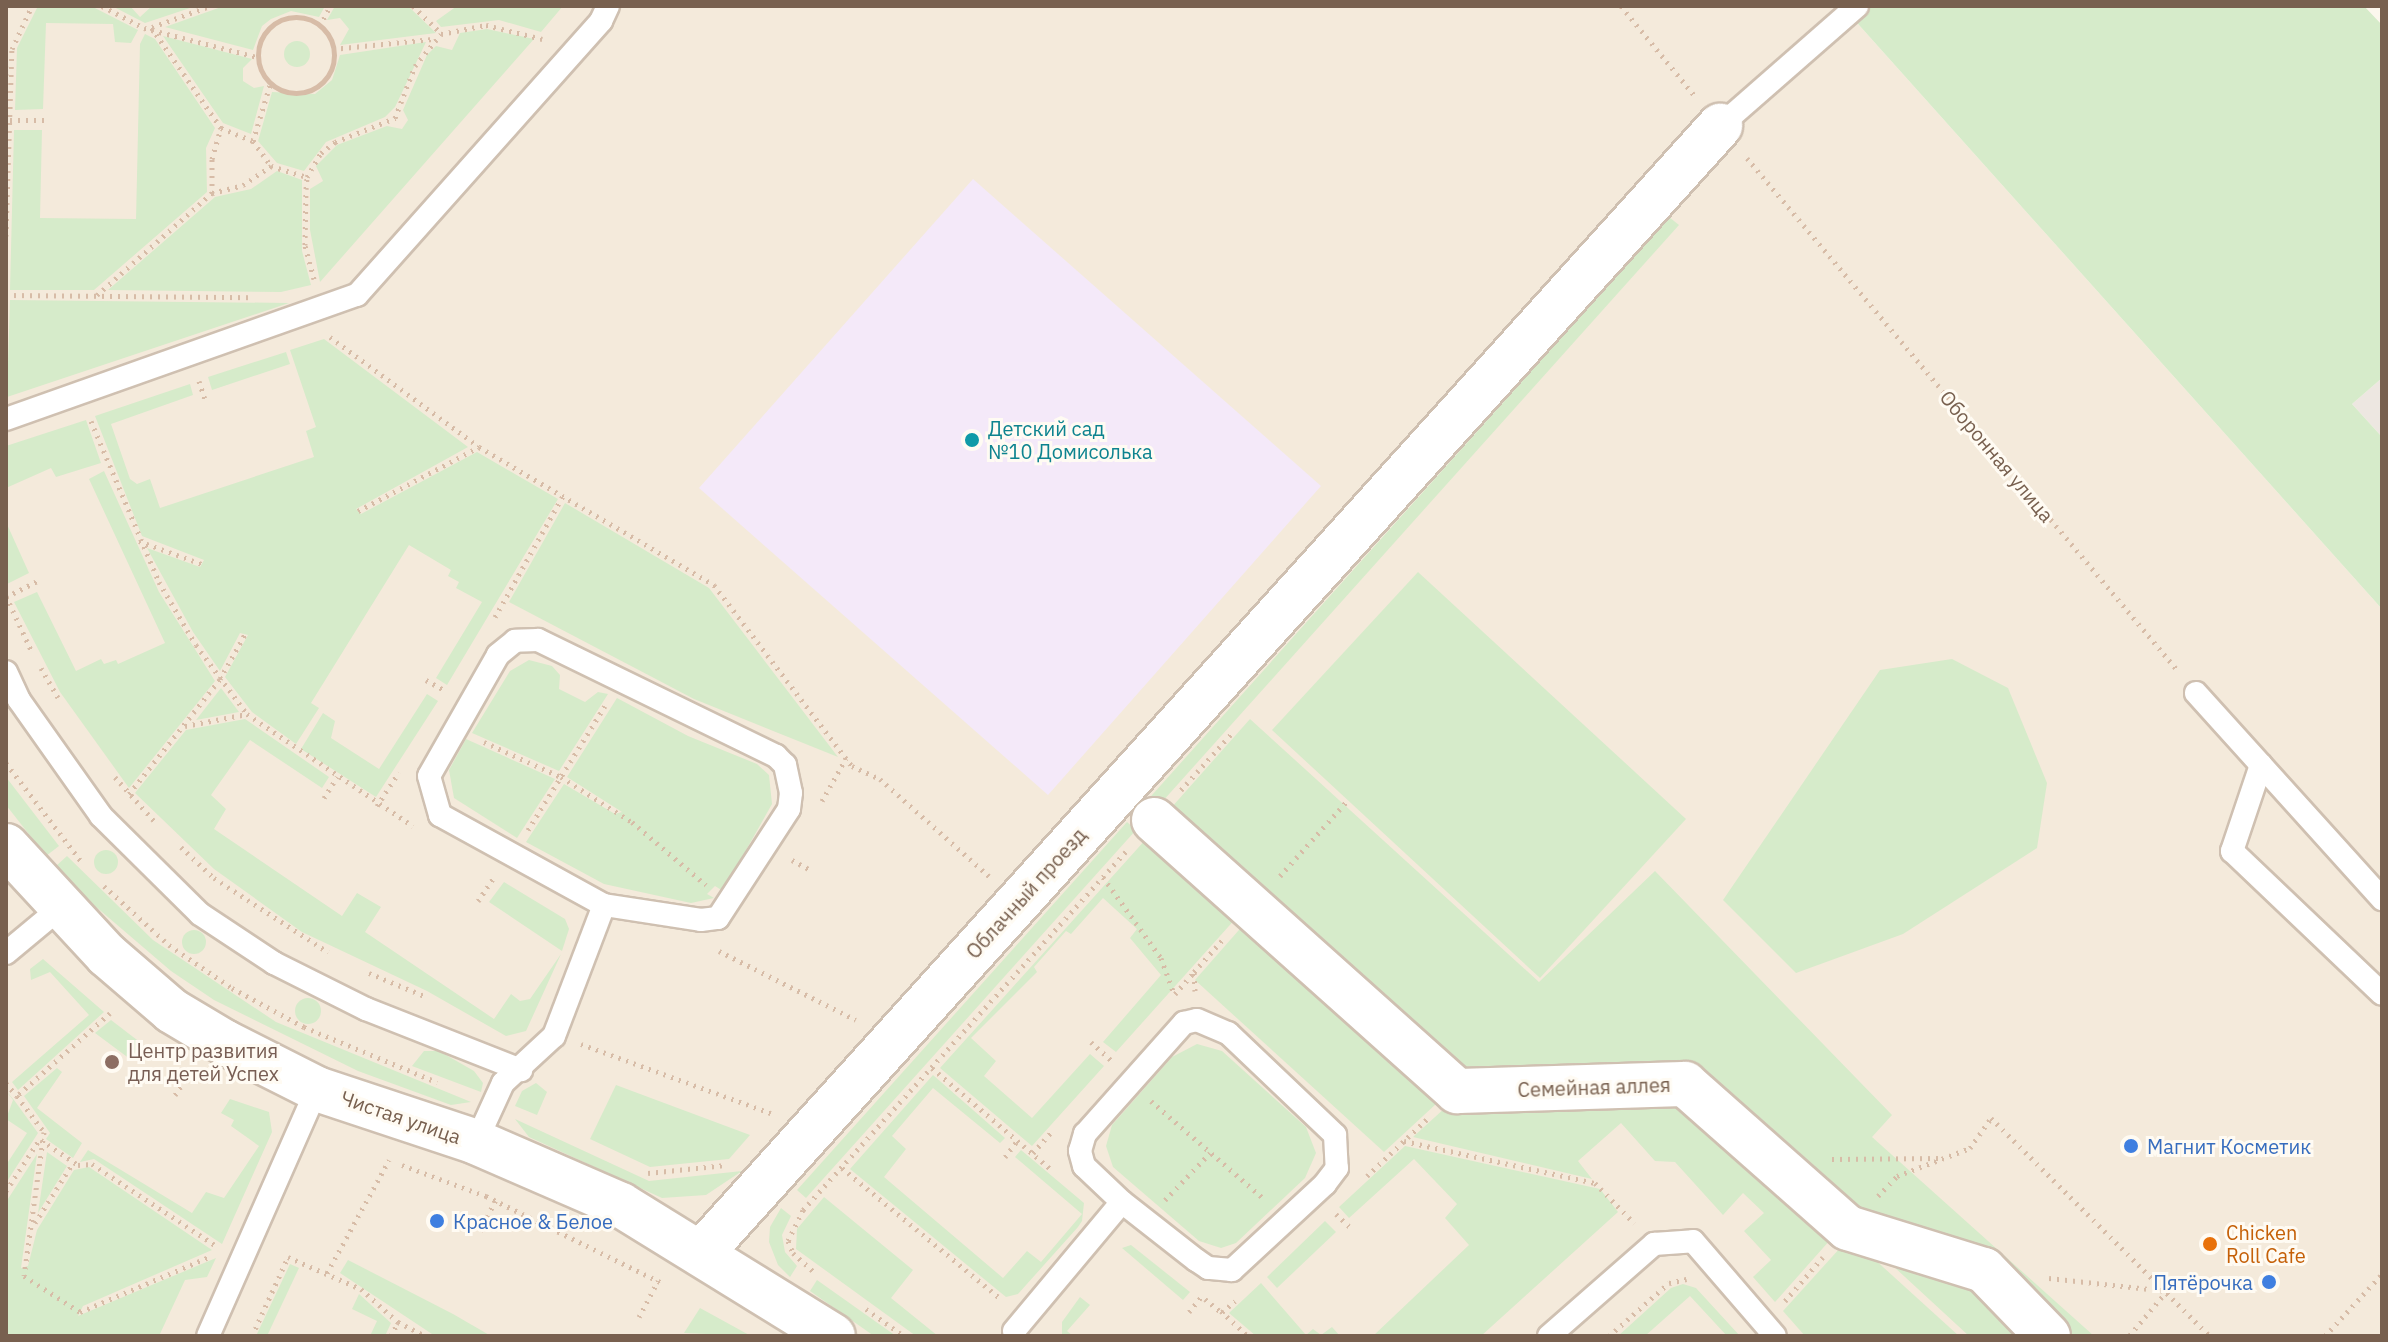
<!DOCTYPE html>
<html>
<head>
<meta charset="utf-8">
<style>
	body { margin:0 }
	#map { position:relative; width:2388px; height:1342px; overflow:hidden; background:#fcf7ed; font-family:"IBM Plex Sans",sans-serif }
	div>[style] { position:absolute }
	.residential>* { inset:0; background:#f4eadb }
	.industrial>* { inset:0; background:#ede7e1 }
	.education>* { inset:0; background:#f4e9f9 }
	.green>* { inset:0; background:#d6ebca }
	.round { border-radius:50% }
	.path>* { height:5px; margin-top:-2.5px; transform-origin:0; background:repeating-linear-gradient(90deg,#d7bca7 0 2px,transparent 0 8px) }
	.path>.ring { margin:-2.5px; padding:0; box-sizing:content-box; background:none; border:5px solid #d7bca7; border-radius:50% }
	.roads { filter:drop-shadow(2px 0 #cfc0b1) drop-shadow(-2px 0 #cfc0b1) drop-shadow(0 2px #cfc0b1) drop-shadow(0 -2px #cfc0b1) }
	.lane>* { height:22px; margin:-11px; padding:0 11px; transform-origin:11px; border-radius:11px; background:#fff }
	.street>* { height:44px; margin:-22px; padding:0 22px; transform-origin:22px; border-radius:22px; background:#fff }
	.dots>* { width:22px; height:22px; translate:-50% -50%; box-sizing:border-box; border:4px solid #fffbf3; border-radius:50% }
	span { translate:-50% -50%; white-space:nowrap; text-align:center; line-height:1.15; -webkit-text-stroke:6px #fffbf3; paint-order:stroke }
	.culture-label { font-size:20px; color:#0d838f }
	.left { translate:0 -50%; text-align:left }
	.street-label { font-size:20px; color:#78604f }
	.education-label { font-size:20px; color:#785e54 }
	.shop-label { font-size:20px; color:#366cbe }
	.right { translate:-100% -50%; text-align:right }
	.food-label { font-size:20px; color:#c56008 }
	.frame { position:absolute; inset:0; border:8px solid #78604f; pointer-events:none }
</style>
</head>
<body>
<div id="map">
	<div class="residential">
		<div style="clip-path:polygon(6px 6px,1842px 6px,2382px 609px,2382px 1336px,6px 1336px)"></div>
	</div>
	<div class="industrial">
		<div style="clip-path:polygon(2382px 378px,2382px 437px,2352px 404px)"></div>
	</div>
	<div class="education">
		<div style="clip-path:polygon(973px 179px,1321px 486px,1048px 795px,699px 488px)"></div>
	</div>
	<div class="green">
		<div style="clip-path:polygon(38px 6px,91px 6px,138px 30px,131px 43px,115px 42px,113px 24px,46px 23px,43px 109px,15px 110px,17px 48px)"></div>
		<div style="clip-path:polygon(112px 6px,130px 6px,140px 17px,152px 6px,196px 6px,145px 23px)"></div>
		<div style="clip-path:polygon(224px 6px,325px 6px,319px 17px,291px 11px,271px 19px,262px 26px,253px 50px,165px 27px)"></div>
		<div style="clip-path:polygon(335px 6px,408px 6px,436px 33px,340px 45px,349px 29px,340px 18px,327px 20px)"></div>
		<div style="clip-path:polygon(457px 6px,563px 6px,541px 32px,499px 20px,441px 27px,436px 21px)"></div>
		<div style="clip-path:polygon(1842px 6px,2364px 6px,2382px 25px,2382px 378px,2352px 404px,2382px 437px,2382px 609px)"></div>
		<div style="clip-path:polygon(487px 29px,534px 39px,320px 282px,310px 230px,310px 189px,323px 181px,316px 166px,337px 145px,387px 126px,402px 129px,408px 120px,403px 110px,427px 55px,436px 46px,452px 50px,460px 33px)"></div>
		<div style="clip-path:polygon(145px 34px,155px 39px,215px 128px,206px 148px,207px 192px,94px 290px,10px 290px,14px 130px,42px 130px,40px 218px,136px 219px,140px 44px)"></div>
		<div style="clip-path:polygon(163px 36px,252px 59px,243px 68px,243px 81px,254px 88px,264px 86px,251px 134px,223px 123px)"></div>
		<div class="round" style="left:284px;top:41px;width:26px;height:26px"></div>
		<div style="clip-path:polygon(426px 42px,395px 107px,385px 117px,326px 142px,304px 171px,277px 163px,258px 141px,272px 92px,315px 94px,332px 80px,340px 55px)"></div>
		<div style="clip-path:polygon(277px 171px,302px 180px,302px 251px,311px 285px,281px 292px,108px 290px,215px 197px,251px 189px)"></div>
		<div style="clip-path:polygon(1669px 217px,1679px 225px,1153px 812px,1144px 804px)"></div>
		<div style="clip-path:polygon(10px 300px,289px 303px,7px 397px)"></div>
		<div style="clip-path:polygon(324px 339px,468px 447px,356px 509px,361px 514px,477px 452px,558px 499px,447px 685px,436px 678px,482px 602px,456px 588px,459px 582px,448px 576px,451px 570px,409px 545px,311px 703px,319px 708px,296px 744px,252px 712px,225px 677px,248px 635px,240px 633px,220px 671px,193px 632px,147px 548px,200px 567px,204px 560px,142px 536px,95px 416px,190px 384px,193px 395px,111px 424px,130px 479px,137px 484px,150px 479px,160px 508px,314px 457px,306px 431px,316px 427px,290px 350px)"></div>
		<div style="clip-path:polygon(286px 352px,290px 364px,212px 390px,208px 377px)"></div>
		<div style="clip-path:polygon(86px 420px,101px 463px,56px 477px,51px 468px,6px 488px,6px 446px)"></div>
		<div style="clip-path:polygon(104px 471px,159px 592px,215px 681px,129px 788px,60px 692px,14px 602px,37px 592px,76px 671px,101px 659px,104px 664px,116px 660px,118px 664px,165px 643px,89px 479px)"></div>
		<div style="clip-path:polygon(565px 503px,709px 588px,838px 757px,694px 699px,509px 602px)"></div>
		<div style="clip-path:polygon(6px 522px,29px 573px,7px 584px,6px 581px)"></div>
		<div style="clip-path:polygon(1418px 572px,1686px 819px,1540px 978px,1272px 730px)"></div>
		<div style="clip-path:polygon(1952px 659px,2008px 688px,2047px 783px,2037px 848px,1903px 934px,1796px 973px,1723px 900px,1880px 670px)"></div>
		<div style="clip-path:polygon(529px 660px,552px 666px,560px 675px,559px 689px,585px 702px,598px 692px,608px 694px,559px 771px,472px 733px,510px 671px)"></div>
		<div style="clip-path:polygon(221px 688px,239px 712px,196px 720px)"></div>
		<div style="clip-path:polygon(427px 694px,438px 701px,376px 797px,301px 749px,323px 713px,335px 721px,331px 738px,379px 769px)"></div>
		<div style="clip-path:polygon(617px 698px,688px 736px,757px 764px,769px 775px,772px 804px,723px 891px,715px 886px,707px 894px,714px 898px,691px 903px,604px 884px,526px 842px,564px 784px,615px 814px,622px 812px,567px 777px)"></div>
		<div style="clip-path:polygon(245px 719px,329px 777px,322px 788px,250px 740px,211px 795px,226px 809px,214px 829px,342px 916px,357px 893px,381px 907px,365px 932px,494px 1019px,511px 994px,520px 1001px,530px 999px,561px 954px,526px 1031px,506px 1036px,427px 991px,302px 932px,214px 869px,135px 793px,186px 730px)"></div>
		<div style="clip-path:polygon(1250px 719px,1539px 982px,1655px 871px,1892px 1115px,1872px 1137px,2094px 1336px,1969px 1336px,1687px 1076px,1460px 1086px,1163px 817px)"></div>
		<div style="clip-path:polygon(466px 739px,555px 779px,517px 838px,454px 798px,449px 770px)"></div>
		<div style="clip-path:polygon(6px 777px,59px 846px,46px 856px,6px 805px)"></div>
		<div style="clip-path:polygon(1127px 822px,1136px 830px,806px 1198px,797px 1190px)"></div>
		<div style="clip-path:polygon(1156px 828px,1246px 907px,1116px 1052px,1103px 1042px,1161px 975px,1130px 938px,1137px 929px,1103px 898px,1071px 934px,1066px 931px,1034px 967px,1037px 972px,971px 1038px,996px 1061px,984px 1076px,1032px 1118px,1090px 1054px,1104px 1066px,1032px 1146px,940px 1068px)"></div>
		<div class="round" style="left:94px;top:850px;width:24px;height:24px"></div>
		<div style="clip-path:polygon(67px 856px,153px 940px,276px 1022px,471px 1102px,451px 1105px,358px 1071px,214px 1000px,171px 971px,88px 900px,56px 866px)"></div>
		<div style="clip-path:polygon(504px 882px,565px 919px,569px 929px,562px 951px,489px 902px)"></div>
		<div style="clip-path:polygon(1253px 914px,1449px 1092px,1384px 1152px,1195px 980px)"></div>
		<div class="round" style="left:182px;top:930px;width:24px;height:24px"></div>
		<div style="clip-path:polygon(43px 959px,104px 1012px,18px 1090px,12px 1082px,89px 1015px,50px 972px,31px 980px,30px 969px)"></div>
		<div class="round" style="left:295px;top:998px;width:26px;height:26px"></div>
		<div style="clip-path:polygon(111px 1020px,141px 1043px,130px 1059px,95px 1033px)"></div>
		<div style="clip-path:polygon(1197px 1044px,1222px 1051px,1306px 1127px,1316px 1153px,1305px 1178px,1236px 1243px,1221px 1248px,1199px 1241px,1113px 1167px,1106px 1146px,1112px 1125px,1172px 1057px)"></div>
		<div style="clip-path:polygon(424px 1051px,439px 1051px,474px 1071px,483px 1083px,481px 1092px,412px 1066px)"></div>
		<div style="clip-path:polygon(57px 1068px,62px 1072px,37px 1108px,82px 1143px,73px 1158px,46px 1139px,50px 1133px,24px 1096px)"></div>
		<div style="clip-path:polygon(933px 1075px,1005px 1138px,1000px 1143px,933px 1088px,892px 1136px,906px 1149px,884px 1177px,1003px 1278px,1027px 1251px,1041px 1262px,1082px 1214px,1015px 1157px,1021px 1150px,1084px 1203px,1082px 1221px,1078px 1227px,1018px 1294px,1006px 1297px,850px 1169px)"></div>
		<div style="clip-path:polygon(536px 1083px,547px 1092px,537px 1115px,515px 1106px,522px 1091px)"></div>
		<div style="clip-path:polygon(616px 1085px,750px 1135px,729px 1159px,650px 1167px,590px 1139px)"></div>
		<div style="clip-path:polygon(1681px 1087px,1839px 1230px,1775px 1302px,1753px 1277px,1771px 1260px,1744px 1231px,1764px 1213px,1743px 1193px,1723px 1215px,1675px 1162px,1655px 1161px,1621px 1123px,1578px 1161px,1592px 1179px,1413px 1137px,1457px 1097px)"></div>
		<div style="clip-path:polygon(6px 1091px,14px 1100px,38px 1133px,6px 1183px,6px 1165px,27px 1133px,6px 1119px,13px 1100px)"></div>
		<div style="clip-path:polygon(230px 1099px,269px 1112px,272px 1132px,222px 1244px,94px 1159px,80px 1162px,88px 1150px,192px 1213px,206px 1192px,224px 1198px,259px 1146px,231px 1126px,234px 1120px,221px 1113px)"></div>
		<div style="clip-path:polygon(515px 1119px,649px 1181px,742px 1171px,706px 1195px,662px 1198px,529px 1137px)"></div>
		<div style="clip-path:polygon(1405px 1146px,1600px 1189px,1618px 1212px,1481px 1336px,1373px 1336px,1469px 1245px,1445px 1218px,1457px 1204px,1414px 1159px,1349px 1218px,1339px 1207px)"></div>
		<div style="clip-path:polygon(47px 1152px,67px 1166px,38px 1213px)"></div>
		<div style="clip-path:polygon(37px 1154px,21px 1268px,28px 1266px,37px 1230px,74px 1170px,89px 1167px,212px 1250px,83px 1306px,78px 1316px,216px 1258px,207px 1277px,185px 1280px,159px 1336px,6px 1336px,6px 1202px)"></div>
		<div style="clip-path:polygon(824px 1197px,913px 1270px,891px 1298px,938px 1336px,916px 1336px,796px 1249px,797px 1229px)"></div>
		<div style="clip-path:polygon(781px 1208px,791px 1216px,782px 1235px,785px 1252px,797px 1266px,790px 1277px,778px 1265px,769px 1242px,770px 1227px)"></div>
		<div style="clip-path:polygon(1325px 1221px,1336px 1232px,1277px 1288px,1267px 1277px)"></div>
		<div style="clip-path:polygon(1850px 1237px,1959px 1336px,1805px 1336px,1783px 1311px)"></div>
		<div style="clip-path:polygon(1131px 1245px,1190px 1292px,1183px 1300px,1122px 1248px)"></div>
		<div style="clip-path:polygon(348px 1260px,453px 1314px,491px 1336px,435px 1336px,340px 1273px)"></div>
		<div style="clip-path:polygon(290px 1264px,299px 1268px,267px 1336px,256px 1336px)"></div>
		<div style="clip-path:polygon(817px 1280px,896px 1336px,874px 1336px,810px 1291px)"></div>
		<div style="clip-path:polygon(1261px 1283px,1306px 1335px,1313px 1329px,1321px 1335px,1332px 1327px,1340px 1336px,1256px 1336px,1229px 1313px)"></div>
		<div style="clip-path:polygon(1683px 1284px,1696px 1288px,1740px 1336px,1727px 1336px,1690px 1296px,1645px 1336px,1618px 1336px,1671px 1288px)"></div>
		<div style="clip-path:polygon(359px 1294px,391px 1323px,385px 1336px,370px 1336px,377px 1321px,352px 1309px)"></div>
		<div style="clip-path:polygon(1080px 1297px,1090px 1305px,1067px 1331px,1073px 1336px,1062px 1336px,1062px 1322px)"></div>
		<div style="clip-path:polygon(700px 1308px,751px 1336px,684px 1333px)"></div>
	</div>
	<div class="path">
		<div style="left:102px;top:6px;width:47px;rotate:27.6deg"></div>
		<div style="left:144px;top:28px;width:117px;rotate:14.4deg"></div>
		<div style="left:413px;top:6px;width:39px;rotate:44deg"></div>
		<div style="left:1621px;top:6px;width:115px;rotate:50.6deg"></div>
		<div class="ring" style="left:258px;top:17px;width:71px;height:71px"></div>
		<div style="left:320px;top:26px;width:22px;rotate:-63deg"></div>
		<div style="left:152px;top:27px;width:62px;rotate:-19.9deg"></div>
		<div style="left:333px;top:49px;width:100px;rotate:-5.8deg"></div>
		<div style="left:10px;top:120px;width:40px"></div>
		<div style="left:221px;top:128px;width:35px;rotate:22deg"></div>
		<div style="left:253px;top:141px;width:31px;rotate:54deg"></div>
		<div style="left:271px;top:166px;width:38px;rotate:17deg"></div>
		<div style="left:253px;top:141px;width:59px;rotate:-73.1deg"></div>
		<div style="left:1747px;top:158px;width:670px;rotate:49.96deg"></div>
		<div style="left:212px;top:193px;width:32px;rotate:-14deg"></div>
		<div style="left:243px;top:185px;width:34px;rotate:-34deg"></div>
		<div style="left:6px;top:236px;width:187px;rotate:-88.2deg"></div>
		<div style="left:12px;top:49px;width:47px;rotate:-65.1deg"></div>
		<div style="left:314px;top:279px;width:35px;rotate:-105deg"></div>
		<div style="left:305px;top:245px;width:56px;rotate:-89deg"></div>
		<div style="left:306px;top:189px;width:12px;rotate:-85deg"></div>
		<div style="left:307px;top:177px;width:28px;rotate:-60deg"></div>
		<div style="left:321px;top:153px;width:18px;rotate:-38deg"></div>
		<div style="left:335px;top:142px;width:65px;rotate:-21.8deg"></div>
		<div style="left:395px;top:118px;width:56px;rotate:-69deg"></div>
		<div style="left:415px;top:66px;width:41px;rotate:-50.9deg"></div>
		<div style="left:441px;top:34px;width:46px;rotate:-11.3deg"></div>
		<div style="left:486px;top:25px;width:58px;rotate:14deg"></div>
		<div style="left:6px;top:295px;width:247px;rotate:0.5deg"></div>
		<div style="left:97px;top:295px;width:154px;rotate:-41.6deg"></div>
		<div style="left:212px;top:193px;width:34px;rotate:-90deg"></div>
		<div style="left:212px;top:159px;width:32px;rotate:-74deg"></div>
		<div style="left:221px;top:128px;width:123px;rotate:-124.7deg"></div>
		<div style="left:330px;top:337px;width:185px;rotate:36.4deg"></div>
		<div style="left:479px;top:447px;width:273px;rotate:30.4deg"></div>
		<div style="left:714px;top:585px;width:228px;rotate:52.7deg"></div>
		<div style="left:852px;top:766px;width:31px;rotate:25deg"></div>
		<div style="left:880px;top:779px;width:146px;rotate:41.7deg"></div>
		<div style="left:199px;top:381px;width:19px;rotate:72deg"></div>
		<div style="left:91px;top:421px;width:175px;rotate:67.1deg"></div>
		<div style="left:159px;top:582px;width:73px;rotate:59.6deg"></div>
		<div style="left:196px;top:645px;width:86px;rotate:53.5deg"></div>
		<div style="left:247px;top:714px;width:200px;rotate:34deg"></div>
		<div style="left:358px;top:511px;width:137px;rotate:-27.9deg"></div>
		<div style="left:139px;top:541px;width:67px;rotate:20.1deg"></div>
		<div style="left:6px;top:596px;width:62px;rotate:65.1deg"></div>
		<div style="left:6px;top:597px;width:38px;rotate:-27deg"></div>
		<div style="left:495px;top:617px;width:139px;rotate:-60.7deg"></div>
		<div style="left:41px;top:668px;width:34px;rotate:60deg"></div>
		<div style="left:426px;top:680px;width:23px;rotate:29deg"></div>
		<div style="left:185px;top:726px;width:63px;rotate:-11deg"></div>
		<div style="left:484px;top:742px;width:85px;rotate:24.4deg"></div>
		<div style="left:561px;top:777px;width:84px;rotate:32.4deg"></div>
		<div style="left:632px;top:822px;width:97px;rotate:40.4deg"></div>
		<div style="left:6px;top:763px;width:123px;rotate:52.6deg"></div>
		<div style="left:115px;top:777px;width:62px;rotate:48.3deg"></div>
		<div style="left:1181px;top:790px;width:78px;rotate:-48.1deg"></div>
		<div style="left:129px;top:794px;width:147px;rotate:-51.6deg"></div>
		<div style="left:220px;top:679px;width:51px;rotate:-60.9deg"></div>
		<div style="left:324px;top:798px;width:25px;rotate:-58deg"></div>
		<div style="left:822px;top:801px;width:49px;rotate:-60.8deg"></div>
		<div style="left:377px;top:806px;width:40px;rotate:-57.1deg"></div>
		<div style="left:528px;top:830px;width:146px;rotate:-58.2deg"></div>
		<div style="left:181px;top:847px;width:45px;rotate:43.2deg"></div>
		<div style="left:214px;top:878px;width:136px;rotate:33deg"></div>
		<div style="left:792px;top:860px;width:19px;rotate:28deg"></div>
		<div style="left:1280px;top:876px;width:102px;rotate:-48.2deg"></div>
		<div style="left:1103px;top:877px;width:100px;rotate:54.4deg"></div>
		<div style="left:1161px;top:958px;width:38px;rotate:70deg"></div>
		<div style="left:104px;top:886px;width:88px;rotate:42.2deg"></div>
		<div style="left:169px;top:945px;width:76px;rotate:34.3deg"></div>
		<div style="left:232px;top:988px;width:82px;rotate:28.4deg"></div>
		<div style="left:304px;top:1027px;width:144px;rotate:22.5deg"></div>
		<div style="left:478px;top:901px;width:29px;rotate:-56deg"></div>
		<div style="left:719px;top:951px;width:153px;rotate:26.7deg"></div>
		<div style="left:369px;top:973px;width:63px;rotate:22.5deg"></div>
		<div style="left:1195px;top:991px;width:19px;rotate:-93deg"></div>
		<div style="left:1194px;top:972px;width:47px;rotate:-48.5deg"></div>
		<div style="left:1175px;top:994px;width:29px;rotate:-49deg"></div>
		<div style="left:110px;top:1013px;width:125px;rotate:138.3deg"></div>
		<div style="left:17px;top:1096px;width:45px;rotate:53.1deg"></div>
		<div style="left:44px;top:1132px;width:145px;rotate:97.9deg"></div>
		<div style="left:24px;top:1276px;width:67px;rotate:32.7deg"></div>
		<div style="left:80px;top:1312px;width:140px;rotate:-23.1deg"></div>
		<div style="left:1091px;top:1042px;width:27px;rotate:42deg"></div>
		<div style="left:581px;top:1044px;width:202px;rotate:20deg"></div>
		<div style="left:932px;top:1068px;width:159px;rotate:40.4deg"></div>
		<div style="left:6px;top:1083px;width:17px;rotate:50deg"></div>
		<div style="left:175px;top:1095px;width:28px;rotate:-55deg"></div>
		<div style="left:1151px;top:1101px;width:150px;rotate:40.9deg"></div>
		<div style="left:41px;top:1140px;width:45px;rotate:34deg"></div>
		<div style="left:78px;top:1165px;width:14px;rotate:-4deg"></div>
		<div style="left:92px;top:1164px;width:147px;rotate:33.4deg"></div>
		<div style="left:1404px;top:1141px;width:196px;rotate:12.4deg"></div>
		<div style="left:1595px;top:1183px;width:56px;rotate:45.7deg"></div>
		<div style="left:1033px;top:1153px;width:28px;rotate:-49deg"></div>
		<div style="left:1005px;top:1157px;width:21px;rotate:-53deg"></div>
		<div style="left:1832px;top:1159px;width:110px;rotate:-0.5deg"></div>
		<div style="left:402px;top:1165px;width:90px;rotate:20.3deg"></div>
		<div style="left:486px;top:1196px;width:196px;rotate:26.3deg"></div>
		<div style="left:842px;top:1168px;width:206px;rotate:39.5deg"></div>
		<div style="left:648px;top:1173px;width:78px;rotate:-5.9deg"></div>
		<div style="left:1367px;top:1176px;width:83px;rotate:-43.5deg"></div>
		<div style="left:6px;top:1191px;width:61px;rotate:-57.1deg"></div>
		<div style="left:1878px;top:1196px;width:28px;rotate:-46deg"></div>
		<div style="left:1897px;top:1176px;width:78px;rotate:-21deg"></div>
		<div style="left:1970px;top:1148px;width:37px;rotate:-55deg"></div>
		<div style="left:1991px;top:1118px;width:309px;rotate:44.9deg"></div>
		<div style="left:1165px;top:1200px;width:65px;rotate:-46.2deg"></div>
		<div style="left:803px;top:1210px;width:483px;rotate:-48deg"></div>
		<div style="left:803px;top:1210px;width:34px;rotate:116deg"></div>
		<div style="left:788px;top:1241px;width:13px;rotate:67deg"></div>
		<div style="left:793px;top:1253px;width:30px;rotate:42deg"></div>
		<div style="left:1336px;top:1214px;width:19px;rotate:43deg"></div>
		<div style="left:35px;top:1223px;width:71px;rotate:-57.7deg"></div>
		<div style="left:480px;top:1231px;width:34px;rotate:-63deg"></div>
		<div style="left:327px;top:1273px;width:129px;rotate:-61.2deg"></div>
		<div style="left:2049px;top:1278px;width:119px;rotate:6.3deg"></div>
		<div style="left:2167px;top:1291px;width:59px;rotate:130.2deg"></div>
		<div style="left:1205px;top:1299px;width:19px;rotate:39deg"></div>
		<div style="left:1785px;top:1301px;width:58px;rotate:-49.2deg"></div>
		<div style="left:866px;top:1309px;width:47px;rotate:35.4deg"></div>
		<div style="left:1221px;top:1311px;width:37px;rotate:43deg"></div>
		<div style="left:1189px;top:1312px;width:19px;rotate:-51deg"></div>
		<div style="left:1222px;top:1312px;width:17px;rotate:-40deg"></div>
		<div style="left:639px;top:1317px;width:41px;rotate:-62.2deg"></div>
		<div style="left:252px;top:1336px;width:87px;rotate:-65.5deg"></div>
		<div style="left:288px;top:1257px;width:80px;rotate:23.7deg"></div>
		<div style="left:361px;top:1289px;width:50px;rotate:41.7deg"></div>
		<div style="left:398px;top:1322px;width:30px;rotate:27deg"></div>
		<div style="left:391px;top:1336px;width:16px;rotate:-63deg"></div>
		<div style="left:1609px;top:1336px;width:80px;rotate:-41.5deg"></div>
		<div style="left:1669px;top:1283px;width:18px;rotate:-13deg"></div>
		<div style="left:2325px;top:1336px;width:84px;rotate:-47.4deg"></div>
	</div>
	<div class="roads">
		<div class="lane">
			<div style="left:1720px;top:126px;width:182px;rotate:-41.2deg"></div>
			<div style="left:6px;top:419px;width:372px;rotate:-19.5deg"></div>
			<div style="left:357px;top:295px;width:367px;rotate:-48.3deg"></div>
			<div style="left:601px;top:21px;width:17px;rotate:-65deg"></div>
			<div style="left:6px;top:672px;width:31px;rotate:65deg"></div>
			<div style="left:19px;top:700px;width:142px;rotate:54.7deg"></div>
			<div style="left:101px;top:816px;width:139px;rotate:44.7deg"></div>
			<div style="left:200px;top:914px;width:89px;rotate:33.5deg"></div>
			<div style="left:274px;top:963px;width:103px;rotate:26.6deg"></div>
			<div style="left:366px;top:1009px;width:167px;rotate:21.5deg"></div>
			<div style="left:2196px;top:693px;width:278px;rotate:47.9deg"></div>
			<div style="left:2261px;top:765px;width:91px;rotate:108.6deg"></div>
			<div style="left:2232px;top:851px;width:207px;rotate:43.6deg"></div>
			<div style="left:6px;top:953px;width:70px;rotate:-39.8deg"></div>
			<div style="left:476px;top:1142px;width:65px;rotate:-65.4deg"></div>
			<div style="left:503px;top:1083px;width:69px;rotate:-42.7deg"></div>
			<div style="left:554px;top:1036px;width:140px;rotate:-69.1deg"></div>
			<div style="left:604px;top:905px;width:98px;rotate:8.8deg"></div>
			<div style="left:701px;top:920px;width:17px;rotate:-7deg"></div>
			<div style="left:718px;top:918px;width:130px;rotate:-56.9deg"></div>
			<div style="left:789px;top:809px;width:16px;rotate:-83deg"></div>
			<div style="left:791px;top:793px;width:29px;rotate:-102deg"></div>
			<div style="left:785px;top:765px;width:13px;rotate:-135deg"></div>
			<div style="left:776px;top:756px;width:265px;rotate:-154deg"></div>
			<div style="left:538px;top:640px;width:23px;rotate:178deg"></div>
			<div style="left:515px;top:641px;width:22px;rotate:141deg"></div>
			<div style="left:498px;top:655px;width:139px;rotate:119.7deg"></div>
			<div style="left:429px;top:776px;width:41px;rotate:74.2deg"></div>
			<div style="left:440px;top:815px;width:187px;rotate:28.8deg"></div>
			<div style="left:1014px;top:1331px;width:168px;rotate:-50.1deg"></div>
			<div style="left:1122px;top:1202px;width:52px;rotate:-136.5deg"></div>
			<div style="left:1084px;top:1166px;width:16px;rotate:-105deg"></div>
			<div style="left:1080px;top:1151px;width:18px;rotate:-74deg"></div>
			<div style="left:1085px;top:1134px;width:149px;rotate:-48.3deg"></div>
			<div style="left:1184px;top:1023px;width:13px;rotate:-13deg"></div>
			<div style="left:1197px;top:1020px;width:34px;rotate:23deg"></div>
			<div style="left:1228px;top:1033px;width:148px;rotate:43.6deg"></div>
			<div style="left:1335px;top:1135px;width:33px;rotate:87deg"></div>
			<div style="left:1337px;top:1168px;width:20px;rotate:127deg"></div>
			<div style="left:1325px;top:1184px;width:127px;rotate:137.2deg"></div>
			<div style="left:1232px;top:1270px;width:24px;rotate:-175deg"></div>
			<div style="left:1208px;top:1268px;width:14px;rotate:-146deg"></div>
			<div style="left:1196px;top:1260px;width:94px;rotate:-141.9deg"></div>
			<div style="left:208px;top:1336px;width:270px;rotate:-66.2deg"></div>
			<div style="left:1549px;top:1336px;width:140px;rotate:-41.2deg"></div>
			<div style="left:1654px;top:1244px;width:39px;rotate:-4deg"></div>
			<div style="left:1693px;top:1241px;width:125px;rotate:49.2deg"></div>
		</div>
		<div class="street">
			<div style="left:1154px;top:820px;width:407px;rotate:41.8deg"></div>
			<div style="left:1457px;top:1091px;width:228px;rotate:-1.8deg"></div>
			<div style="left:1685px;top:1084px;width:217px;rotate:41.5deg"></div>
			<div style="left:1848px;top:1228px;width:142px;rotate:17.2deg"></div>
			<div style="left:1984px;top:1270px;width:92px;rotate:45.9deg"></div>
			<div style="left:6px;top:846px;width:149px;rotate:47.2deg"></div>
			<div style="left:107px;top:955px;width:86px;rotate:40.7deg"></div>
			<div style="left:172px;top:1011px;width:61px;rotate:30.8deg"></div>
			<div style="left:224px;top:1042px;width:104px;rotate:26.8deg"></div>
			<div style="left:317px;top:1089px;width:168px;rotate:18.4deg"></div>
			<div style="left:476px;top:1142px;width:158px;rotate:23.5deg"></div>
			<div style="left:621px;top:1205px;width:249px;rotate:31.7deg"></div>
			<div style="left:703px;top:1251px;width:1517px;rotate:-47.89deg"></div>
		</div>
	</div>
	<div class="dots">
		<div style="left:972px;top:440px;background:#0f9aa8"></div>
		<div style="left:112px;top:1062px;background:#8d6e63"></div>
		<div style="left:2131px;top:1146px;background:#3f7fe0"></div>
		<div style="left:437px;top:1221px;background:#3f7fe0"></div>
		<div style="left:2210px;top:1244px;background:#e8710a"></div>
		<div style="left:2269px;top:1282px;background:#3f7fe0"></div>
	</div>
	<div class="culture-label">
		<span class="left" style="left:988px;top:440px">Детский сад<br>№10 Домисолька</span>
	</div>
	<div class="street-label">
		<span style="left:1997px;top:456px;rotate:50deg">Оборонная улица</span>
		<span style="left:1026px;top:893px;rotate:-48deg">Облачный проезд</span>
		<span style="left:1594px;top:1087px;rotate:-2deg">Семейная аллея</span>
		<span style="left:401px;top:1117px;rotate:19deg">Чистая улица</span>
	</div>
	<div class="education-label">
		<span class="left" style="left:128px;top:1062px">Центр развития<br>для детей Успех</span>
	</div>
	<div class="shop-label">
		<span class="left" style="left:2147px;top:1146px">Магнит Косметик</span>
		<span class="left" style="left:453px;top:1221px">Красное &amp; Белое</span>
		<span class="right" style="left:2253px;top:1282px">Пятёрочка</span>
	</div>
	<div class="food-label">
		<span class="left" style="left:2226px;top:1244px">Chicken<br>Roll Cafe</span>
	</div>
	<div class="frame"></div>
</div>
</body>
</html>
